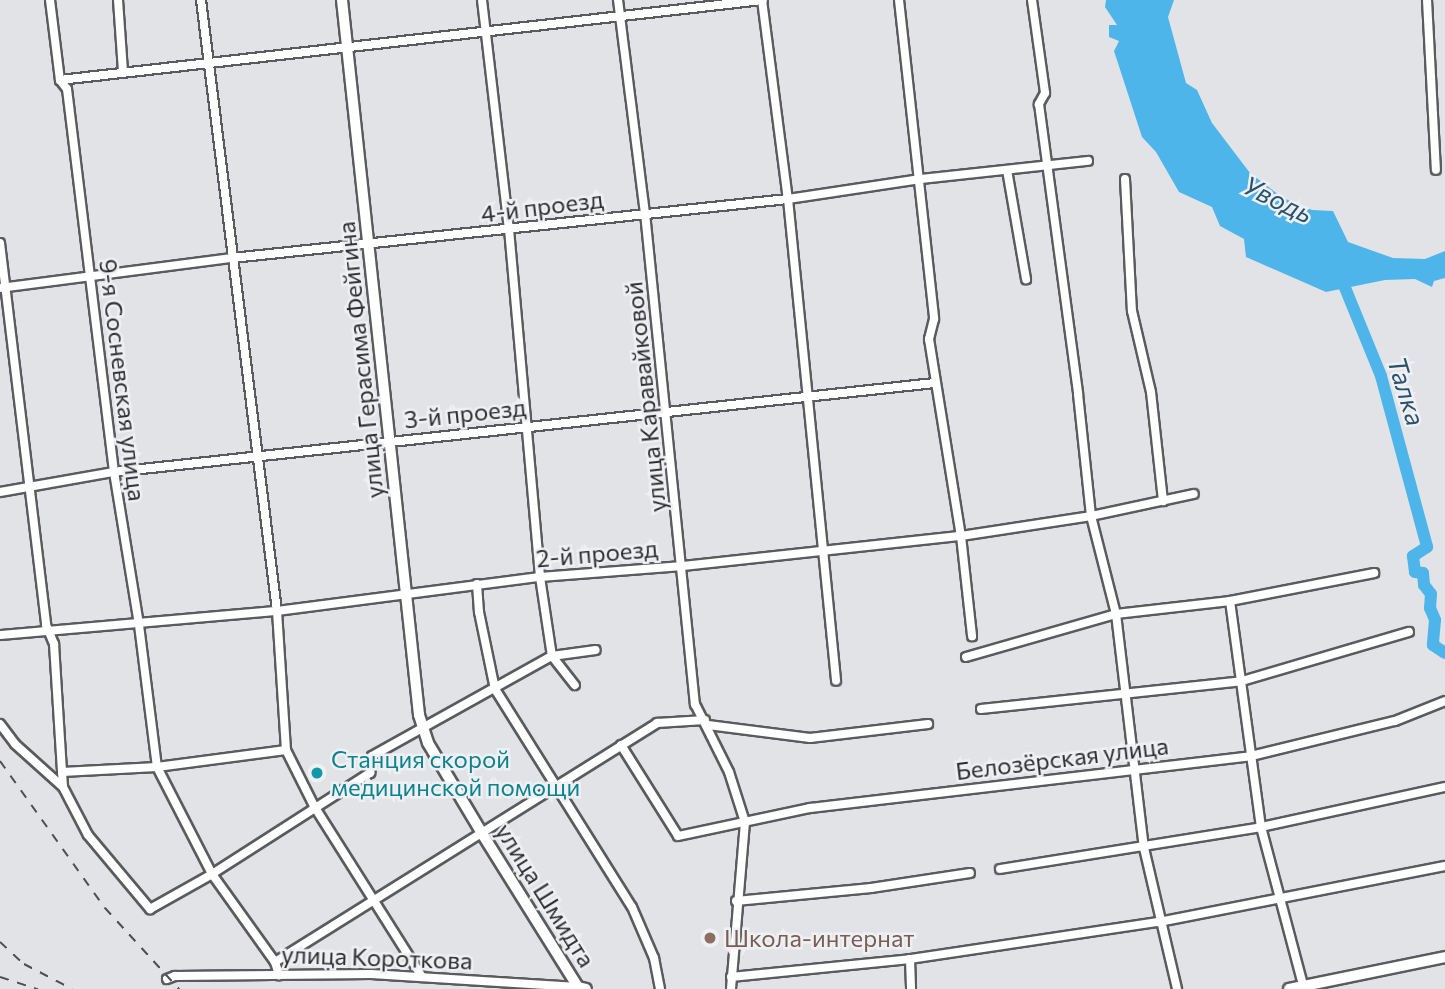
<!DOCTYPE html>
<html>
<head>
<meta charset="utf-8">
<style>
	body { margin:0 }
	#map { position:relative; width:1445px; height:989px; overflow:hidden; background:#e2e3e6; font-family:Commissioner,sans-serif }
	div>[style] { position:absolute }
	.water>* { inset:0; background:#4eb5eb }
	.river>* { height:12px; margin:-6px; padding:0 6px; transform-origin:6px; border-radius:6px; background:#4eb5eb }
	.roads { filter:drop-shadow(2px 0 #595b5d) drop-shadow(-2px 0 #595b5d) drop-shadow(0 2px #595b5d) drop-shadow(0 -2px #595b5d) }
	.street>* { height:8px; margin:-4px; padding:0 4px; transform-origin:4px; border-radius:4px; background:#fff }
	.secondary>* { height:10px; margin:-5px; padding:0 5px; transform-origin:5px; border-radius:5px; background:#fff }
	.rail>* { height:2px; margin-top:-1px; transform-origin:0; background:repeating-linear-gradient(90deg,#4d4e4f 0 9px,transparent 0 18px) }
	.dots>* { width:19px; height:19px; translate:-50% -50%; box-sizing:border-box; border:4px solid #eff0f3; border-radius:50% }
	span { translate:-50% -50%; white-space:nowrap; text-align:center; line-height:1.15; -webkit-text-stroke:5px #eff0f3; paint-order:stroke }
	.street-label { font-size:24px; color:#2c2d2e }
	.culture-label { font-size:24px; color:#0d838f }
	.left { translate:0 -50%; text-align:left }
	.education-label { font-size:24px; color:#785e54 }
	.water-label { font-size:26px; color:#29536b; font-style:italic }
</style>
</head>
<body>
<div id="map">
	<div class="water">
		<div style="clip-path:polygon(1106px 0,1174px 0,1168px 17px,1186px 83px,1197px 90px,1212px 123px,1250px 173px,1283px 198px,1312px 210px,1333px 211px,1348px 242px,1393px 258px,1425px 259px,1445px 251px,1445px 278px,1434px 281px,1432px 287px,1415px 279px,1385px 280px,1326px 292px,1246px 257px,1244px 239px,1220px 226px,1212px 207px,1179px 192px,1156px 152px,1142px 137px,1114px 51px,1119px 41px,1109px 37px,1109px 25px,1117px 25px,1105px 7px)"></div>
	</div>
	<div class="river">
		<div style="left:1339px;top:273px;width:111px;rotate:67.8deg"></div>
		<div style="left:1381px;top:376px;width:177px;rotate:74.9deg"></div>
		<div style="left:1427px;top:547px;width:17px;rotate:147deg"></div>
		<div style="left:1413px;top:556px;width:16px;rotate:83deg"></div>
		<div style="left:1415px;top:572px;width:8px;rotate:7deg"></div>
		<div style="left:1423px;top:573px;width:12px;rotate:85deg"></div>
		<div style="left:1424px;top:585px;width:11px;rotate:52deg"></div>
		<div style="left:1431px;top:594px;width:14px;rotate:94deg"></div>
		<div style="left:1430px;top:608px;width:13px;rotate:67deg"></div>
		<div style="left:1435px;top:620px;width:25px;rotate:95deg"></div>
		<div style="left:1433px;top:645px;width:14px;rotate:34deg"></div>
	</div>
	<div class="roads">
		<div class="street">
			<div style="left:50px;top:0;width:81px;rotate:82.9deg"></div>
			<div style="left:60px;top:80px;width:11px;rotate:52deg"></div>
			<div style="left:67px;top:89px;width:386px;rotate:83deg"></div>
			<div style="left:114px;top:472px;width:155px;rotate:80.7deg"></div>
			<div style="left:139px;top:625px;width:143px;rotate:82.8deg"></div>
			<div style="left:157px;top:767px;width:120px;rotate:62.8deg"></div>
			<div style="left:212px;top:874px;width:108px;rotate:54.4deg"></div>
			<div style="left:275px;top:962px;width:14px;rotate:73deg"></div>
			<div style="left:118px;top:0;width:72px;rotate:86deg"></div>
			<div style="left:201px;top:0;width:616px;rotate:82.91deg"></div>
			<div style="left:277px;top:611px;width:139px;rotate:86.3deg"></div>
			<div style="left:286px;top:750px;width:63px;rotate:63.4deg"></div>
			<div style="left:314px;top:806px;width:202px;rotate:57.7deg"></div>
			<div style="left:482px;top:0;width:231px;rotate:83.3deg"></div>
			<div style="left:509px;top:229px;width:349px;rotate:84.9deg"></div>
			<div style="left:540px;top:577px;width:80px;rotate:81.4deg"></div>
			<div style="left:618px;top:0;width:215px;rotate:82.8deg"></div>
			<div style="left:645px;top:213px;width:494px;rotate:84.2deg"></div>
			<div style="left:695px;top:704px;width:76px;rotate:63.4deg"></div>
			<div style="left:729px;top:772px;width:52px;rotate:72.3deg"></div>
			<div style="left:745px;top:822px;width:168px;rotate:94.8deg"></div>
			<div style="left:762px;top:0;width:201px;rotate:82.6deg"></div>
			<div style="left:788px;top:199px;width:484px;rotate:84.3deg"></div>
			<div style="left:899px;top:0;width:321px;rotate:83.7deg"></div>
			<div style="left:934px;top:319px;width:21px;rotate:104deg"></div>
			<div style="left:929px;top:339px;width:200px;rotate:80.8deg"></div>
			<div style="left:961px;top:536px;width:101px;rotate:83.7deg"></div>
			<div style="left:1032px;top:0;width:94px;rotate:82deg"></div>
			<div style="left:1045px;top:93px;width:13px;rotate:119deg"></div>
			<div style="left:1039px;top:104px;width:293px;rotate:82.3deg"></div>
			<div style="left:1078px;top:394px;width:123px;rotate:83.9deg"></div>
			<div style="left:1091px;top:516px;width:101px;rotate:75.7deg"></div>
			<div style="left:1116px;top:614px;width:236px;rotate:83.2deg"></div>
			<div style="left:1144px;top:848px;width:145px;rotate:76.8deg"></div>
			<div style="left:1427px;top:0;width:170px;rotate:87deg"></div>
			<div style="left:60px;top:80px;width:707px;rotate:-6.5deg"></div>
			<div style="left:1007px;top:170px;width:111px;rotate:80.1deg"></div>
			<div style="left:1125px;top:179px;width:132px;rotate:87deg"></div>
			<div style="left:1132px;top:311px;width:83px;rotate:76.8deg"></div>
			<div style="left:1151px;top:392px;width:110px;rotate:83.7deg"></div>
			<div style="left:0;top:243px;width:385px;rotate:83.1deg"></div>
			<div style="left:46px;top:625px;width:21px;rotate:67deg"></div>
			<div style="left:54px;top:644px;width:143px;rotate:86.4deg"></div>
			<div style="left:0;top:288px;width:234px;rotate:-7.4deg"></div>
			<div style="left:232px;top:258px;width:559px;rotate:-6.06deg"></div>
			<div style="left:788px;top:199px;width:134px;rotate:-8.6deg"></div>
			<div style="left:921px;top:179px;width:168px;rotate:-6.2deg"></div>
			<div style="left:0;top:492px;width:116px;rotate:-10deg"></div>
			<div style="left:114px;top:472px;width:826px;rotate:-6.19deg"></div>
			<div style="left:477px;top:584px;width:28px;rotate:86deg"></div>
			<div style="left:479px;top:612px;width:79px;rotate:78.3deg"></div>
			<div style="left:495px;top:689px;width:257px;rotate:57.9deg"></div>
			<div style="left:632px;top:907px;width:56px;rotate:66.7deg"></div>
			<div style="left:654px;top:958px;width:32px;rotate:79deg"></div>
			<div style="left:1230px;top:601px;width:228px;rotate:82.2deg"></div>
			<div style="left:1261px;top:827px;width:168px;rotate:75.1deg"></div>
			<div style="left:0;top:635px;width:278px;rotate:-5deg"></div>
			<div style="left:277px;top:611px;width:265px;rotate:-7.4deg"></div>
			<div style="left:540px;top:577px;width:143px;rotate:-4.4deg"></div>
			<div style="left:683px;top:566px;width:280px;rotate:-6.2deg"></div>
			<div style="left:961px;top:536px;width:132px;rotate:-8.7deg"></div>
			<div style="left:1091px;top:516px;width:105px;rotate:-12.1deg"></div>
			<div style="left:552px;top:656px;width:37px;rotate:52deg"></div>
			<div style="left:966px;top:657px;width:156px;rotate:-16deg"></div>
			<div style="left:1116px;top:614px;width:115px;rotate:-6.5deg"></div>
			<div style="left:1230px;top:601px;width:147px;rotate:-11deg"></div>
			<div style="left:981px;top:709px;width:262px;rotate:-6.1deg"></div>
			<div style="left:1242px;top:681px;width:174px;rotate:-16.4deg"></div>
			<div style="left:0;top:724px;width:25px;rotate:53deg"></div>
			<div style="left:15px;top:744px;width:64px;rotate:41.9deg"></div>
			<div style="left:63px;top:787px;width:54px;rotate:62.5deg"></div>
			<div style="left:88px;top:835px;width:97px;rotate:50deg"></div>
			<div style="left:150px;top:909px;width:71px;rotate:-29.4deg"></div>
			<div style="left:212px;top:874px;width:188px;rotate:-32.6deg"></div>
			<div style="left:370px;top:773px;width:17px;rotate:-83deg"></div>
			<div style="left:372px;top:756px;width:206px;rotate:-29.1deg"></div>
			<div style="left:552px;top:656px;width:44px;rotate:-7.8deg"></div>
			<div style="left:708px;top:725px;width:103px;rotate:7.3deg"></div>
			<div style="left:810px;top:738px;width:119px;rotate:-6.8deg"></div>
			<div style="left:621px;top:745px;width:107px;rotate:57.9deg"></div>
			<div style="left:678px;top:836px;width:135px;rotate:-12deg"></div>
			<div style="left:810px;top:808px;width:444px;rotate:-6.7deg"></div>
			<div style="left:1251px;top:756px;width:148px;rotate:-13.7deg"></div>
			<div style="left:1395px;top:721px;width:54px;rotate:-21.8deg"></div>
			<div style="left:62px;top:772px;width:95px;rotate:-3deg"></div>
			<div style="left:157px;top:767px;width:130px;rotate:-7.5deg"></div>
			<div style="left:1000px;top:869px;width:264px;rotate:-9.1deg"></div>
			<div style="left:1261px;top:827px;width:188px;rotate:-12.3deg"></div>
			<div style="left:736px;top:901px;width:136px;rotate:-5.5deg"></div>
			<div style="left:871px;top:888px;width:100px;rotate:-8.6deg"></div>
			<div style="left:910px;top:959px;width:30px;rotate:88deg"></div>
			<div style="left:275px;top:962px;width:451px;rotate:-32deg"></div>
			<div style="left:657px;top:723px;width:48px;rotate:-3.6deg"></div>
			<div style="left:731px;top:977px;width:180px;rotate:-5.7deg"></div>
			<div style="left:910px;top:959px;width:252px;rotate:-8.5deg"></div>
			<div style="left:1159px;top:922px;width:291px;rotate:-11.1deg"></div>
			<div style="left:167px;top:979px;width:9px;rotate:-21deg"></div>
			<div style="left:175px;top:976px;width:196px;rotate:-0.6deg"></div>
			<div style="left:371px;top:974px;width:207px;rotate:3.6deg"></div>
		</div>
		<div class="secondary">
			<div style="left:342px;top:0;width:719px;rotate:83.85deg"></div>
			<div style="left:419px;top:715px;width:29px;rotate:72deg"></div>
			<div style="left:428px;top:743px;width:107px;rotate:59.1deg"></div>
			<div style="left:483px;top:835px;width:179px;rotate:58deg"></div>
			<div style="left:578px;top:987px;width:8px;rotate:14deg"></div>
			<div style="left:1289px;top:989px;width:159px;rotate:-11.6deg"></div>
		</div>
	</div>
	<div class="rail">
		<div style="left:0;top:761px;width:181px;rotate:54.5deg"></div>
		<div style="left:105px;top:908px;width:110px;rotate:47.6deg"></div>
		<div style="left:0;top:942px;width:33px;rotate:43deg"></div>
		<div style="left:24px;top:964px;width:54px;rotate:27.5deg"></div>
		<div style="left:0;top:977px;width:40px;rotate:18deg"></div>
	</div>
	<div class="dots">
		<div style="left:317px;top:773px;background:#0f9aa8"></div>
		<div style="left:710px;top:938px;background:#8d6e63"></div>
	</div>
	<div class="street-label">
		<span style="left:542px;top:206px;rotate:-7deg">4-й проезд</span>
		<span style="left:360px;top:360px;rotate:-96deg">улица Герасима Фейгина</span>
		<span style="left:123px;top:380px;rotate:83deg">9-я Сосневская улица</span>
		<span style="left:645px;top:397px;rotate:-96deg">улица Каравайковой</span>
		<span style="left:465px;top:413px;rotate:-6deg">3-й проезд</span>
		<span style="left:597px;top:553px;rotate:-5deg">2-й проезд</span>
		<span style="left:1062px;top:758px;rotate:-7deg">Белозёрская улица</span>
		<span style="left:546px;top:895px;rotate:58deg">улица Шмидта</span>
		<span style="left:377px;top:957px;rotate:2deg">улица Короткова</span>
	</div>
	<div class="culture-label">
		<span class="left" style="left:331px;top:773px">Станция скорой<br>медицинской помощи</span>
	</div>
	<div class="education-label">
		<span class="left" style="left:724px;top:938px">Школа-интернат</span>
	</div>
	<div class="water-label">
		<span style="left:1278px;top:199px;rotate:26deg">Уводь</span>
		<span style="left:1407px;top:391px;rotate:73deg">Талка</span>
	</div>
</div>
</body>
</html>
